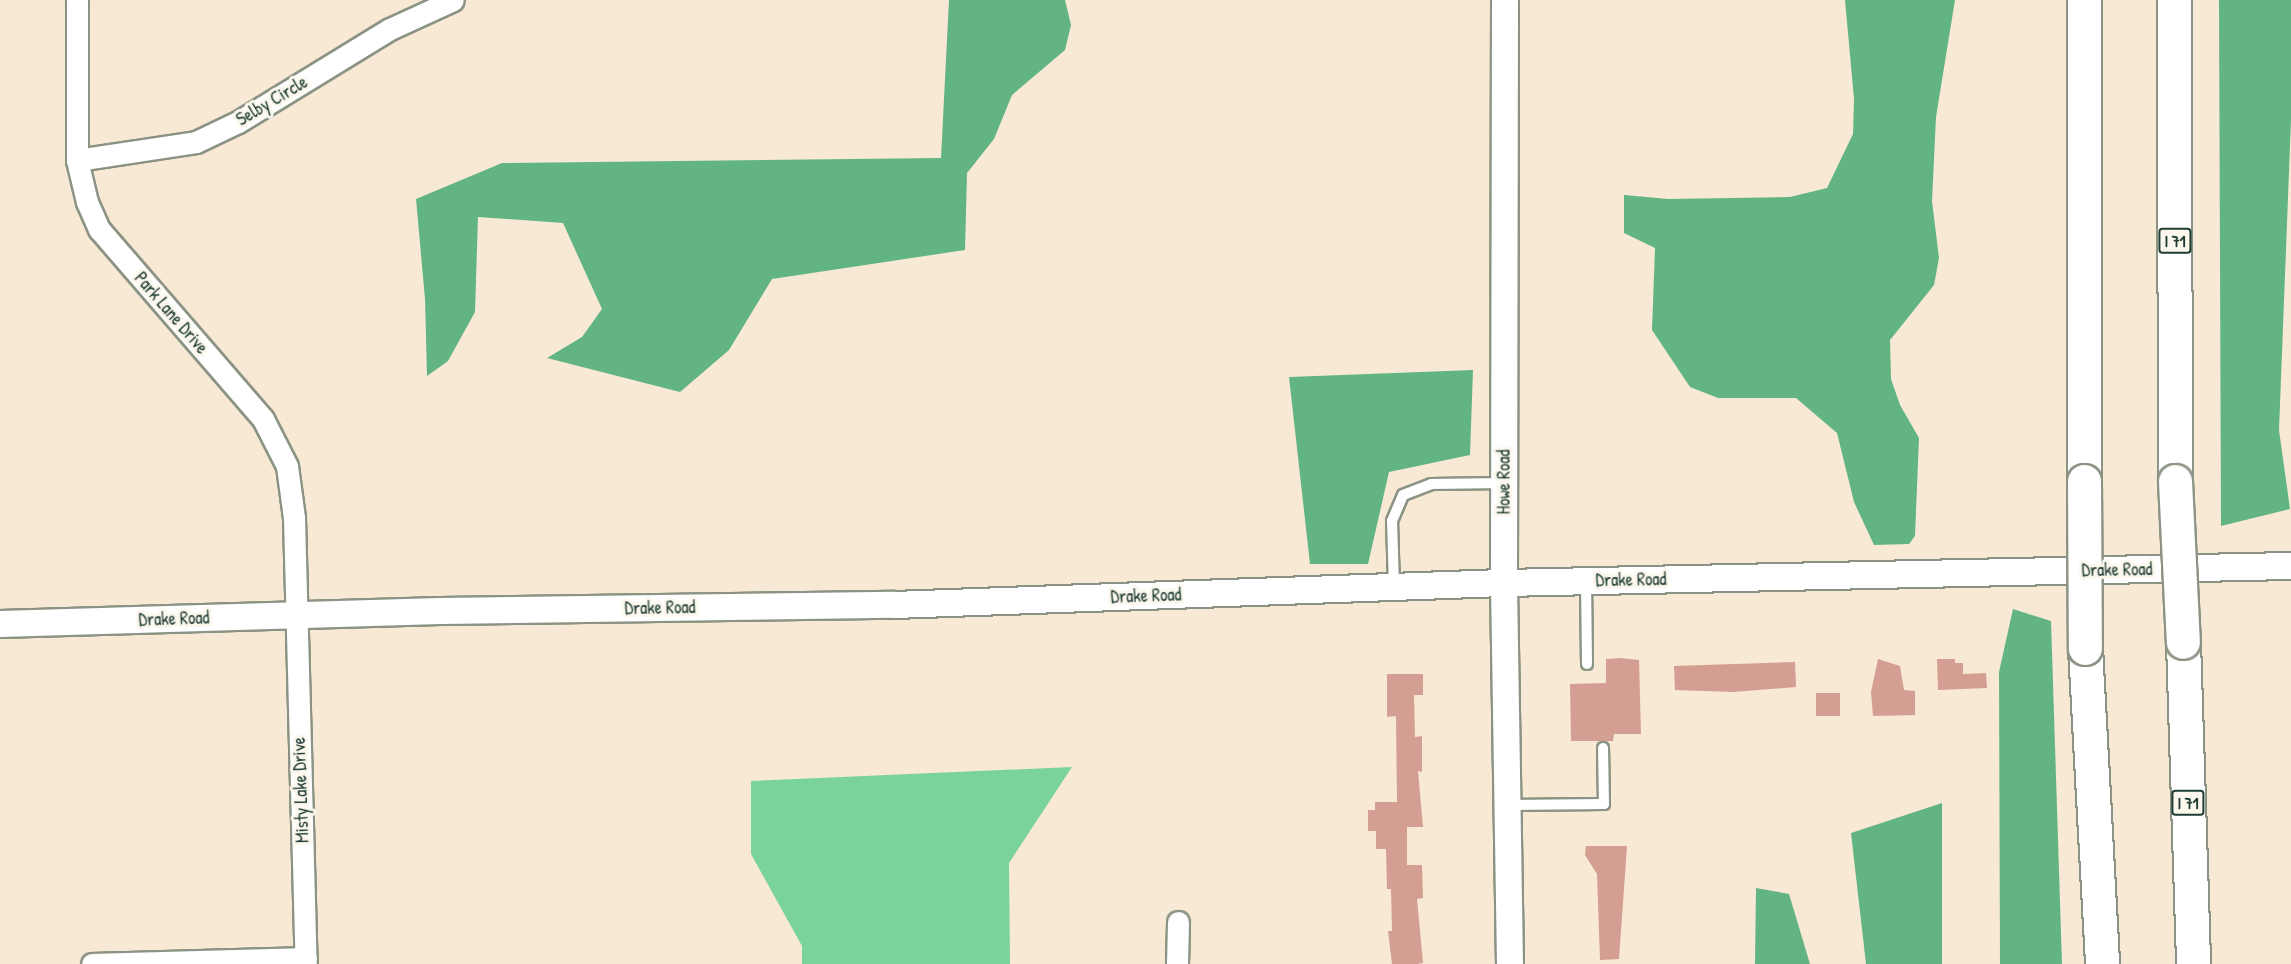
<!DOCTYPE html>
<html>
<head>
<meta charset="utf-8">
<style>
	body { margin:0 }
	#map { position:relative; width:2291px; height:964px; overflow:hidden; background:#f7e9d3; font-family:"Patrick Hand",sans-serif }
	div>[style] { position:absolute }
	.green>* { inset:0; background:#79d39a }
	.forest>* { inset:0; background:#62b582 }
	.building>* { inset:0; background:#d49e92 }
	.roads { filter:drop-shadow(2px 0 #8b9384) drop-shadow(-2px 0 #8b9384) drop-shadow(0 2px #8b9384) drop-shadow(0 -2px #8b9384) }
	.service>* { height:10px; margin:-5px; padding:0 5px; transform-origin:5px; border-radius:5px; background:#fff }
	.minor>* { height:21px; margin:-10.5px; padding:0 10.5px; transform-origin:10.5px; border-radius:10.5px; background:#fff }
	.tertiary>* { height:26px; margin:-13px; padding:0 13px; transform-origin:13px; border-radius:13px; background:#fff }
	.motorway>* { height:33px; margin:-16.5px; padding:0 16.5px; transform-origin:16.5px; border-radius:16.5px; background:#fff }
	.bridges { filter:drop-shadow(2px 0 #8b9384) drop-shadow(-2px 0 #8b9384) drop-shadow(0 2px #8b9384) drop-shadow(0 -2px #8b9384) }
	.motorway-bridge>* { height:33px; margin:-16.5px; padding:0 16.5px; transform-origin:16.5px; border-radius:16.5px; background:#fff }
	span { translate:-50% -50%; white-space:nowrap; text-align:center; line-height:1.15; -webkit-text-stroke:6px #fbf7ec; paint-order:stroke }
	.shield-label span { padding:2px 4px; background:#fbf7ec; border:2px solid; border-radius:4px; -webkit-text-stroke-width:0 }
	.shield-label { font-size:16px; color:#1f3d34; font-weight:700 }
	.street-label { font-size:18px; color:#1f3d34 }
</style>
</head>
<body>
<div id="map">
	<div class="green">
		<div style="clip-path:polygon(1072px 767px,1009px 863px,1010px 964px,802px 964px,802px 946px,751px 854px,751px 781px)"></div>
	</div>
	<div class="forest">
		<div style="clip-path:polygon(949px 0,1065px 0,1071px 25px,1065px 50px,1012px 95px,994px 139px,967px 173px,965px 250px,772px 279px,729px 350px,680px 392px,547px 358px,582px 337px,602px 309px,563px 223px,478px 217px,475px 312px,448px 361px,427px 376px,425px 299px,416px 199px,502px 163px,941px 158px)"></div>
		<div style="clip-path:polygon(1845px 0,1955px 0,1936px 117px,1932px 201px,1939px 258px,1934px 285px,1890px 340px,1891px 379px,1900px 405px,1919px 438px,1915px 536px,1909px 544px,1874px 545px,1854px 502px,1837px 433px,1796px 398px,1718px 398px,1690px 387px,1652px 330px,1655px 248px,1624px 233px,1624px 195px,1668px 199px,1790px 197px,1827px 188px,1853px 134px,1854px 99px)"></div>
		<div style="clip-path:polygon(2219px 0,2291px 0,2291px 120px,2279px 430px,2290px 509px,2221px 526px)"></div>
		<div style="clip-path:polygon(1473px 370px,1470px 455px,1389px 472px,1368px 564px,1310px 564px,1289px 377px)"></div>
		<div style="clip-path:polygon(2013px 609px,2051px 621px,2062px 964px,2000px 964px,1999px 672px)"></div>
		<div style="clip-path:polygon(1942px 803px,1942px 964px,1866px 964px,1851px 833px)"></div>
		<div style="clip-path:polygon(1756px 888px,1789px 894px,1810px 964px,1755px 964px)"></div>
	</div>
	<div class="building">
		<div style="clip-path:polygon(1620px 658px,1639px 660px,1641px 734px,1614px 734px,1613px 741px,1571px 741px,1570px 684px,1606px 683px,1606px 659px)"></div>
		<div style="clip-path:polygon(1878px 659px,1900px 666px,1904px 690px,1915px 691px,1915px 715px,1873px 716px,1871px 692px)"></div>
		<div style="clip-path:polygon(1937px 659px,1955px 659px,1955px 663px,1963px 663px,1963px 674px,1986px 673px,1987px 688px,1938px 690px)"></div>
		<div style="clip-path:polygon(1795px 662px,1796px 687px,1733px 692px,1675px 690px,1674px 666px)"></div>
		<div style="clip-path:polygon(1387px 674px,1423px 674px,1423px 695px,1414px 695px,1415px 737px,1422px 736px,1422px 772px,1418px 771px,1423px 827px,1407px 827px,1407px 865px,1422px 865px,1423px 898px,1417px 899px,1423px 963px,1417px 964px,1392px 964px,1388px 931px,1392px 931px,1391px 889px,1387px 889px,1386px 849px,1376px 849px,1376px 831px,1368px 831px,1368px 810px,1375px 810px,1375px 802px,1397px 802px,1396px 716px,1387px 717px)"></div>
		<div style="clip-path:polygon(1816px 693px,1840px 693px,1840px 716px,1816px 716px)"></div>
		<div style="clip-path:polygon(1586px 846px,1627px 846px,1619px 959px,1600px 960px,1597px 874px,1585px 855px)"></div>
	</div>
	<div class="roads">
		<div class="service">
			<div style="left:1586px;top:581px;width:83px;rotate:89.3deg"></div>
			<div style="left:1394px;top:587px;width:66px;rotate:-91.7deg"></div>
			<div style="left:1392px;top:521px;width:28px;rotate:-67deg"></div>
			<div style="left:1403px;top:495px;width:30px;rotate:-21deg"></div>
			<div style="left:1431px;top:484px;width:73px;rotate:-0.8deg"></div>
			<div style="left:1508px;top:805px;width:96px;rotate:-0.6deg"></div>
			<div style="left:1604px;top:804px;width:56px;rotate:-91deg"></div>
		</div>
		<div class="minor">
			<div style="left:77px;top:0;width:160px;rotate:90deg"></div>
			<div style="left:77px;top:160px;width:43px;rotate:76.6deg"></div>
			<div style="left:87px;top:202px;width:30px;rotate:66deg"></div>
			<div style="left:99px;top:229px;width:251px;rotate:49.2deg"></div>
			<div style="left:263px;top:419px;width:53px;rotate:62.9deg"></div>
			<div style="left:287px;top:466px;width:52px;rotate:82.3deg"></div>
			<div style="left:294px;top:518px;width:446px;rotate:88.5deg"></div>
			<div style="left:77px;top:160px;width:120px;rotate:-8.6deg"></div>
			<div style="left:196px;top:142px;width:47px;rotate:-25.5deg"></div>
			<div style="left:238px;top:122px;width:178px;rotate:-31.5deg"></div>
			<div style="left:390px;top:29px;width:69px;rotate:-24.7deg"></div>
			<div style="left:92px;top:964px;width:214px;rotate:-1.6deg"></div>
			<div style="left:1177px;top:964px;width:42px;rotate:-88.6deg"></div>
		</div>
		<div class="tertiary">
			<div style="left:1505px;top:0;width:583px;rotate:90.1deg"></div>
			<div style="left:1504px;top:583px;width:381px;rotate:89.1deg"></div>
			<div style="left:0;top:624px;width:440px;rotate:-1.7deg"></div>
			<div style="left:440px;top:611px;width:454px;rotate:-0.8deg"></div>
			<div style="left:894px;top:605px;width:610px;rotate:-2.07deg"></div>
			<div style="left:1504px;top:583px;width:787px;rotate:-1.24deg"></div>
		</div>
		<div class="motorway">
			<div style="left:2174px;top:0;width:481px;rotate:89.9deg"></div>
			<div style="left:2084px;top:481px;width:481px;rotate:-90deg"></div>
			<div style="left:2183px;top:642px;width:322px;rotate:88.2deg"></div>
			<div style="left:2085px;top:648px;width:316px;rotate:86.9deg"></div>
		</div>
	</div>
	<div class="bridges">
		<div class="motorway-bridge">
			<div style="left:2084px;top:481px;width:167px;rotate:89.7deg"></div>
			<div style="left:2175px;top:481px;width:161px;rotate:87.2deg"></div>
		</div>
	</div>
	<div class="shield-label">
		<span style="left:2175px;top:241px">I 71</span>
		<span style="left:2188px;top:803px">I 71</span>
	</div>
	<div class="street-label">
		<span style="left:272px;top:101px;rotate:-31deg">Selby Circle</span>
		<span style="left:171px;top:313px;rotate:49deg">Park Lane Drive</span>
		<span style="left:1504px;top:482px;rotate:-90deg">Howe Road</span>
		<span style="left:2117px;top:570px;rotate:-1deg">Drake Road</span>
		<span style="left:1631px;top:580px;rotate:-1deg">Drake Road</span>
		<span style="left:1146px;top:596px;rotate:-2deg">Drake Road</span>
		<span style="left:660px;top:608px;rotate:-1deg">Drake Road</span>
		<span style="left:174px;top:619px;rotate:-2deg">Drake Road</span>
		<span style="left:301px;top:790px;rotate:-92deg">Misty Lake Drive</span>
	</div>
</div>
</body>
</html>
